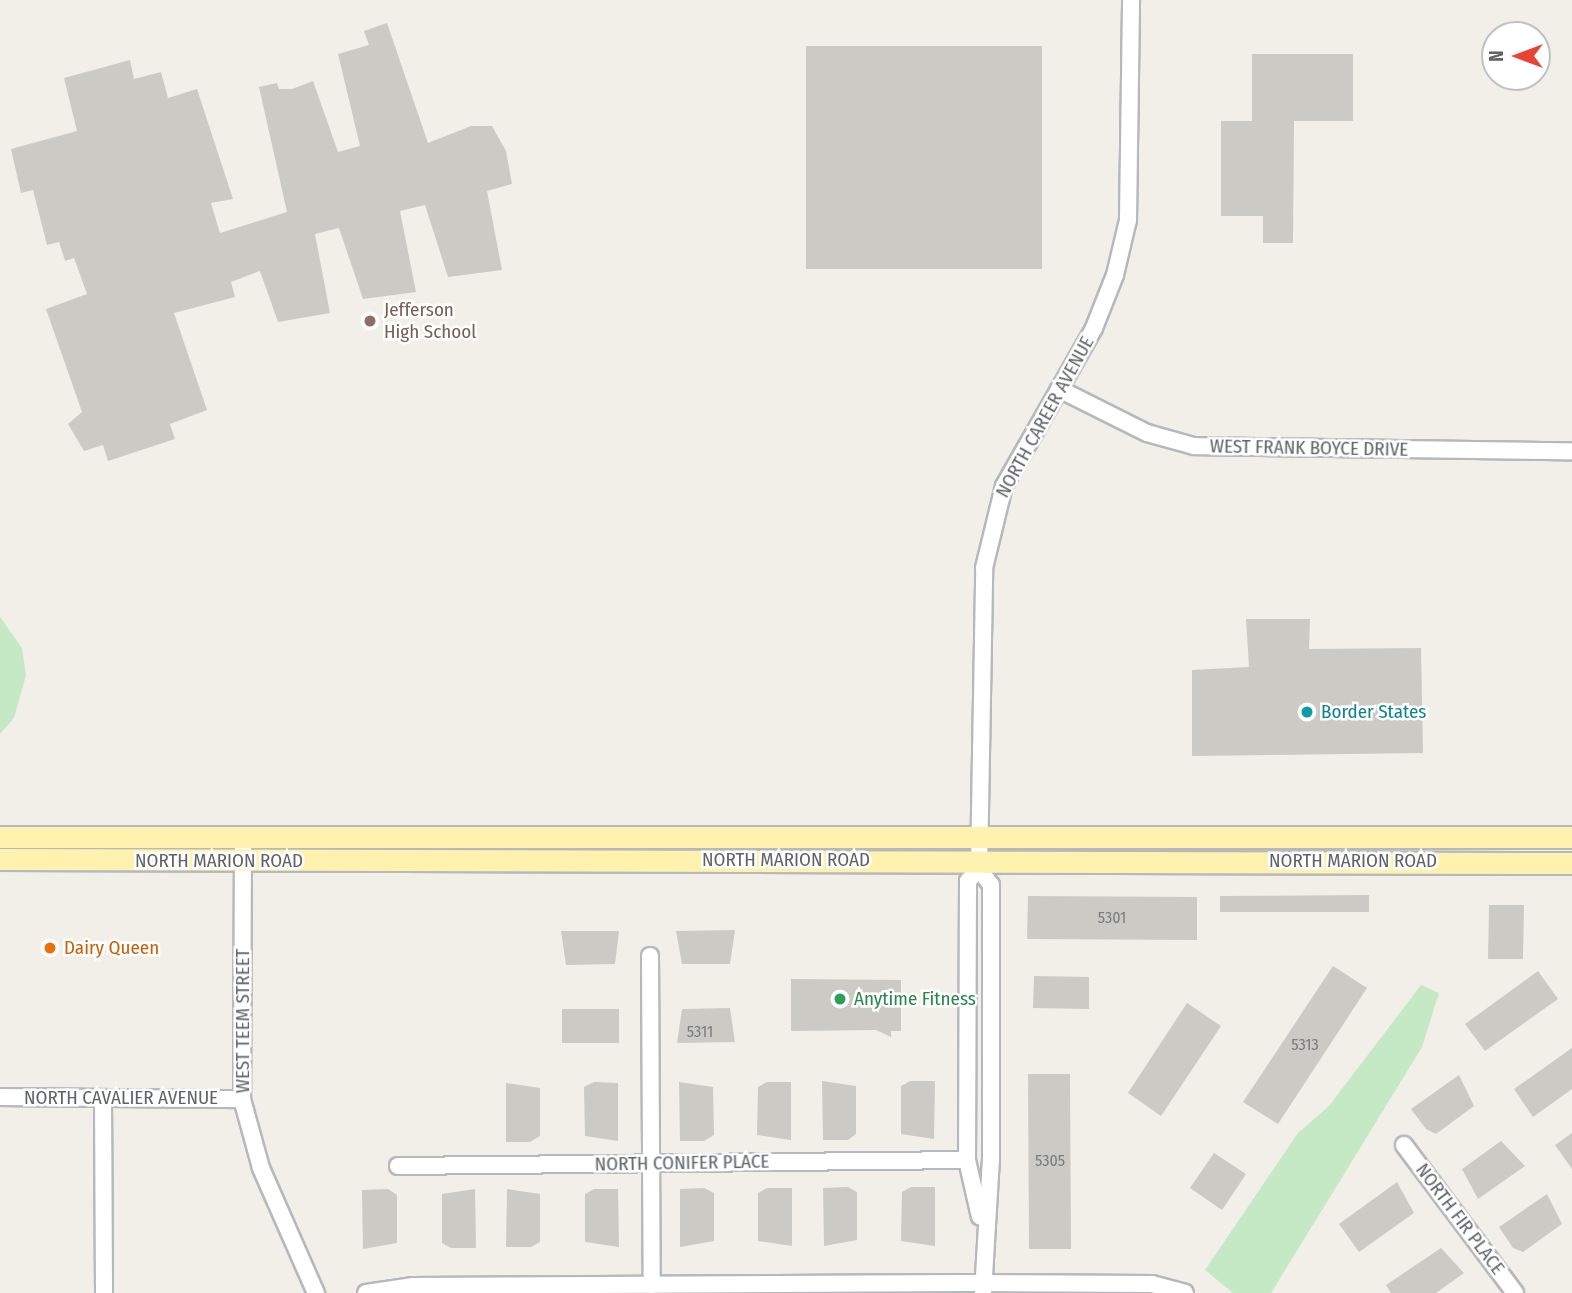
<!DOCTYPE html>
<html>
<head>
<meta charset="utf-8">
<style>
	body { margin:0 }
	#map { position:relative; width:1572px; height:1293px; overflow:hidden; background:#f1efe8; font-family:"Fira Sans Condensed",sans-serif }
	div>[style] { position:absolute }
	.green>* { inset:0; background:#c5e8c5 }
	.building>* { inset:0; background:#cccac5 }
	.roads { filter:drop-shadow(2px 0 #b5b8bc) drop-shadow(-2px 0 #b5b8bc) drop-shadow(0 2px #b5b8bc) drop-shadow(0 -2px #b5b8bc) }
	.minor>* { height:16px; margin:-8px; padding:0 8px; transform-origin:8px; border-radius:8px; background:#fff }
	.major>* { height:21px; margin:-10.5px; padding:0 10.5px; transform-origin:10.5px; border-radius:10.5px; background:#fff2af }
	.dots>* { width:19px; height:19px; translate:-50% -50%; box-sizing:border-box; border:4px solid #fff; border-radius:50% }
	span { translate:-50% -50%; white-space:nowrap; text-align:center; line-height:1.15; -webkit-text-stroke:5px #fff; paint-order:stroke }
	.number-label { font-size:16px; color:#7a7d7f }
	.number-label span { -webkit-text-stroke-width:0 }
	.education-label { font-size:19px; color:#785e54 }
	.left { translate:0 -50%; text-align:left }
	.street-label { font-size:19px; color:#5f6368 }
	.culture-label { font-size:19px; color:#0d838f }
	.food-label { font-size:19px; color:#c56008 }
	.leisure-label { font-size:19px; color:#27864d }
	.north { position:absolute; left:1481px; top:21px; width:70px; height:70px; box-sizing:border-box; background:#fff; border:2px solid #bfc1c3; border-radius:50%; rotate:270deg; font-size:19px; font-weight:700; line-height:28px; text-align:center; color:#5f6368 }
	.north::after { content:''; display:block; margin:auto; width:24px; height:32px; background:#ea4335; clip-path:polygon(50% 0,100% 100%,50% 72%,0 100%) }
</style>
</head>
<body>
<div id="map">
	<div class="green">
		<div style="clip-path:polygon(0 617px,22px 648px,26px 675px,14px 718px,0 734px)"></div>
		<div style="clip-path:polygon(1421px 985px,1439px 993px,1422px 1047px,1346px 1171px,1271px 1293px,1233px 1293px,1205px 1270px,1298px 1133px,1329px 1106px)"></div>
	</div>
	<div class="building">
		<div style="clip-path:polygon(387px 23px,428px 143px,471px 126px,492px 126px,506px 151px,512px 184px,487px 191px,502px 270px,448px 277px,425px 205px,400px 211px,416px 292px,363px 299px,339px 228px,315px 234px,330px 313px,278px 322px,260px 271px,231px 282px,235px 297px,174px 313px,207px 410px,170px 424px,175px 439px,108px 461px,103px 445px,84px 451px,68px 424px,82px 412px,46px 309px,87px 294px,74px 258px,65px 261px,59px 242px,47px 245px,33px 190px,21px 193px,11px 149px,77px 131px,64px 78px,130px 60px,134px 79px,161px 72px,168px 98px,197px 89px,233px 199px,211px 203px,220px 233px,287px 212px,259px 87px,277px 83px,279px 89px,292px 89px,313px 81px,338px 152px,360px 146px,338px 54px,369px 45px,364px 31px)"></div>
		<div style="clip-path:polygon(806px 46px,1042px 46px,1042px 269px,806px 269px)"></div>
		<div style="clip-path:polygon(1252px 54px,1353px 54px,1353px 121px,1294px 121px,1293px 243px,1263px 243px,1263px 216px,1221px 216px,1221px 121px,1252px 121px)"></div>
		<div style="clip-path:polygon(1246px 619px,1310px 619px,1309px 649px,1421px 648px,1423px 753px,1192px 756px,1192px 670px,1249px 667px)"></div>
		<div style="clip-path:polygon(1369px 895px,1369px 912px,1220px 912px,1220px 896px)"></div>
		<div style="clip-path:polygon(1028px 896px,1197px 897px,1197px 940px,1027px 939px)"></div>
		<div style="clip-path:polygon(1489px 905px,1524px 905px,1523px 959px,1488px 959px)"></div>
		<div style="clip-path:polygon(735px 930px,730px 964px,682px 964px,676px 931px)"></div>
		<div style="clip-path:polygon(561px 931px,619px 931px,615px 964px,566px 965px)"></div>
		<div style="clip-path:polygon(1333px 966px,1367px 988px,1278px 1124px,1243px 1102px)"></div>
		<div style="clip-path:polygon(1538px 971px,1558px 999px,1485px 1051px,1465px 1024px)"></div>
		<div style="clip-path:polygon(1034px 976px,1089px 977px,1089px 1009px,1033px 1008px)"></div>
		<div style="clip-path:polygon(791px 979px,901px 980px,901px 1031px,891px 1031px,891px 1037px,876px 1030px,791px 1031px)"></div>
		<div style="clip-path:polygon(1187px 1003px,1221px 1026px,1161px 1116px,1128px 1093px)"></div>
		<div style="clip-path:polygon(730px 1008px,735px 1042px,677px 1043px,682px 1009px)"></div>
		<div style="clip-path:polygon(562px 1009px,619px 1009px,619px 1043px,562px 1043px)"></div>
		<div style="clip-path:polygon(1572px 1048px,1572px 1089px,1533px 1117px,1514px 1089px)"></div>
		<div style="clip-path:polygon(1028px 1074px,1070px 1074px,1071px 1249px,1029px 1249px)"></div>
		<div style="clip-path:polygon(1459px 1075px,1474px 1106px,1436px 1134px,1426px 1129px,1411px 1109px)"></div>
		<div style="clip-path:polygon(822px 1081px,856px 1086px,856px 1134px,848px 1140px,823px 1140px)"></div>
		<div style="clip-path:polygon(910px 1081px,935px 1081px,934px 1139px,901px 1134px,901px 1086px)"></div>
		<div style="clip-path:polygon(594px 1082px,618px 1083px,618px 1141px,585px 1136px,584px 1087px)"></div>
		<div style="clip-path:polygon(679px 1082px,713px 1087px,714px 1135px,704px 1141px,680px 1141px)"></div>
		<div style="clip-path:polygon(767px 1082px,791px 1082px,791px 1140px,757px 1135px,758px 1087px)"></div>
		<div style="clip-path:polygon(506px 1083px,540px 1088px,540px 1136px,530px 1142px,506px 1142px)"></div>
		<div style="clip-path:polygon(1572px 1133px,1572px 1169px,1555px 1145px)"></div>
		<div style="clip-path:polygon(1501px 1141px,1525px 1166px,1478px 1199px,1462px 1169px)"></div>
		<div style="clip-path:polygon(1214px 1153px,1246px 1174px,1222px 1210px,1190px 1188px)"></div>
		<div style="clip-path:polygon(1397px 1182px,1414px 1213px,1359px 1252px,1339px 1224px)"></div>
		<div style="clip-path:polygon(848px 1187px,857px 1192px,857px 1240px,824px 1246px,823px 1188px)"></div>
		<div style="clip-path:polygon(911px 1187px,935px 1187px,935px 1246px,901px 1241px,902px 1192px)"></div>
		<div style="clip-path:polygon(704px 1188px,714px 1193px,714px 1241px,680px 1247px,680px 1189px)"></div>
		<div style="clip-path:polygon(767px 1188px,792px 1188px,792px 1246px,758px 1241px,758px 1193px)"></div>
		<div style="clip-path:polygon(388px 1189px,397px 1195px,397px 1243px,363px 1249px,362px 1190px)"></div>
		<div style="clip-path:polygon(475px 1189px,476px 1248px,451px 1248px,442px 1243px,442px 1194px)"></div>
		<div style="clip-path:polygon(507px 1189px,540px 1194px,540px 1242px,531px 1247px,506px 1247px)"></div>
		<div style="clip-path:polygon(594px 1189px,618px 1189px,619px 1247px,585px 1242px,585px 1194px)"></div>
		<div style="clip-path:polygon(1547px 1194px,1562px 1224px,1523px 1252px,1513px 1248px,1499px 1227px)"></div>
		<div style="clip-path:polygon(1441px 1248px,1464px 1273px,1436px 1293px,1391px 1293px,1386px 1285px)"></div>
	</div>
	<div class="roads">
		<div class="minor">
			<div style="left:1059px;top:389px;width:98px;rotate:26.6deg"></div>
			<div style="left:1147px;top:433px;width:49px;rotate:15.5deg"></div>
			<div style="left:1194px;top:446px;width:378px;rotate:0.8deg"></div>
			<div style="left:243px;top:837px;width:262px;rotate:90.2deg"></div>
			<div style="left:242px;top:1099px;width:72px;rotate:74.6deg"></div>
			<div style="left:261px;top:1168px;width:137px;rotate:66.3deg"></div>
			<div style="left:979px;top:869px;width:16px;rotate:133deg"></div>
			<div style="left:968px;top:881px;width:279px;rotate:90.2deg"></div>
			<div style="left:967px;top:1160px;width:58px;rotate:77.2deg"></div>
			<div style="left:650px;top:956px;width:329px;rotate:89.7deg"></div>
			<div style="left:0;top:1097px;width:242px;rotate:0.5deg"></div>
			<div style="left:103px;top:1098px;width:195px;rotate:89.7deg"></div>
			<div style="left:1404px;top:1145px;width:185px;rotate:53.1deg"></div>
			<div style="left:398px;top:1166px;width:569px;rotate:-0.6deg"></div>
			<div style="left:366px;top:1293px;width:48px;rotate:-8.5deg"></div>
			<div style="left:413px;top:1286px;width:556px;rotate:-0.31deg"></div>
			<div style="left:969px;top:1283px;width:183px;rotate:0.3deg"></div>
			<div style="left:1152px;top:1284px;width:34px;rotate:15deg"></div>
			<div style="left:983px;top:1293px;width:133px;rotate:-86.6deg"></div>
			<div style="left:991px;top:1160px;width:275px;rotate:-90deg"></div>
			<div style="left:991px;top:885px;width:20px;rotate:-127deg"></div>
			<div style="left:979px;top:869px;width:301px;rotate:-89deg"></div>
			<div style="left:984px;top:568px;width:84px;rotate:-76.3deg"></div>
			<div style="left:1004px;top:486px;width:182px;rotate:-60.3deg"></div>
			<div style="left:1094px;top:328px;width:57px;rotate:-68.4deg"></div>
			<div style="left:1115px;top:275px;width:57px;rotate:-76.7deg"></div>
			<div style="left:1128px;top:220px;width:220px;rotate:-89.2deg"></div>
		</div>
		<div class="major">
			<div style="left:0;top:837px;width:1572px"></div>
			<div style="left:0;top:859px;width:1572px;rotate:0.15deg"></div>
		</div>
	</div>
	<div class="dots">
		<div style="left:370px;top:321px;background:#8d6e63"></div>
		<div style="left:1307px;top:712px;background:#0f9aa8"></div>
		<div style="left:50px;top:948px;background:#e8710a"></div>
		<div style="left:840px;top:999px;background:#2e9e5b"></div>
	</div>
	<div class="number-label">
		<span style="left:1112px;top:918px">5301</span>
		<span style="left:700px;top:1032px">5311</span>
		<span style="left:1305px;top:1045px">5313</span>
		<span style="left:1050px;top:1161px">5305</span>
	</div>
	<div class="education-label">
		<span class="left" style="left:384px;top:321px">Jefferson<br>High School</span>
	</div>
	<div class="street-label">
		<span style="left:1045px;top:417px;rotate:-61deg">NORTH CAREER AVENUE</span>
		<span style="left:1309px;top:448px;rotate:1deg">WEST FRANK BOYCE DRIVE</span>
		<span style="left:786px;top:860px">NORTH MARION ROAD</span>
		<span style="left:219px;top:861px">NORTH MARION ROAD</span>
		<span style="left:1353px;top:861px">NORTH MARION ROAD</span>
		<span style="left:243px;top:1021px;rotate:-90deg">WEST TEEM STREET</span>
		<span style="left:121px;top:1098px">NORTH CAVALIER AVENUE</span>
		<span style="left:682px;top:1163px;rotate:-1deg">NORTH CONIFER PLACE</span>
		<span style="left:1460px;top:1219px;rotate:53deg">NORTH FIR PLACE</span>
	</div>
	<div class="culture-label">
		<span class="left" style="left:1321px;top:712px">Border States</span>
	</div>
	<div class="food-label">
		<span class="left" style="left:64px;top:948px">Dairy Queen</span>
	</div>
	<div class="leisure-label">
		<span class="left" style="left:854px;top:999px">Anytime Fitness</span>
	</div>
	<div class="north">N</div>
</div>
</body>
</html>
